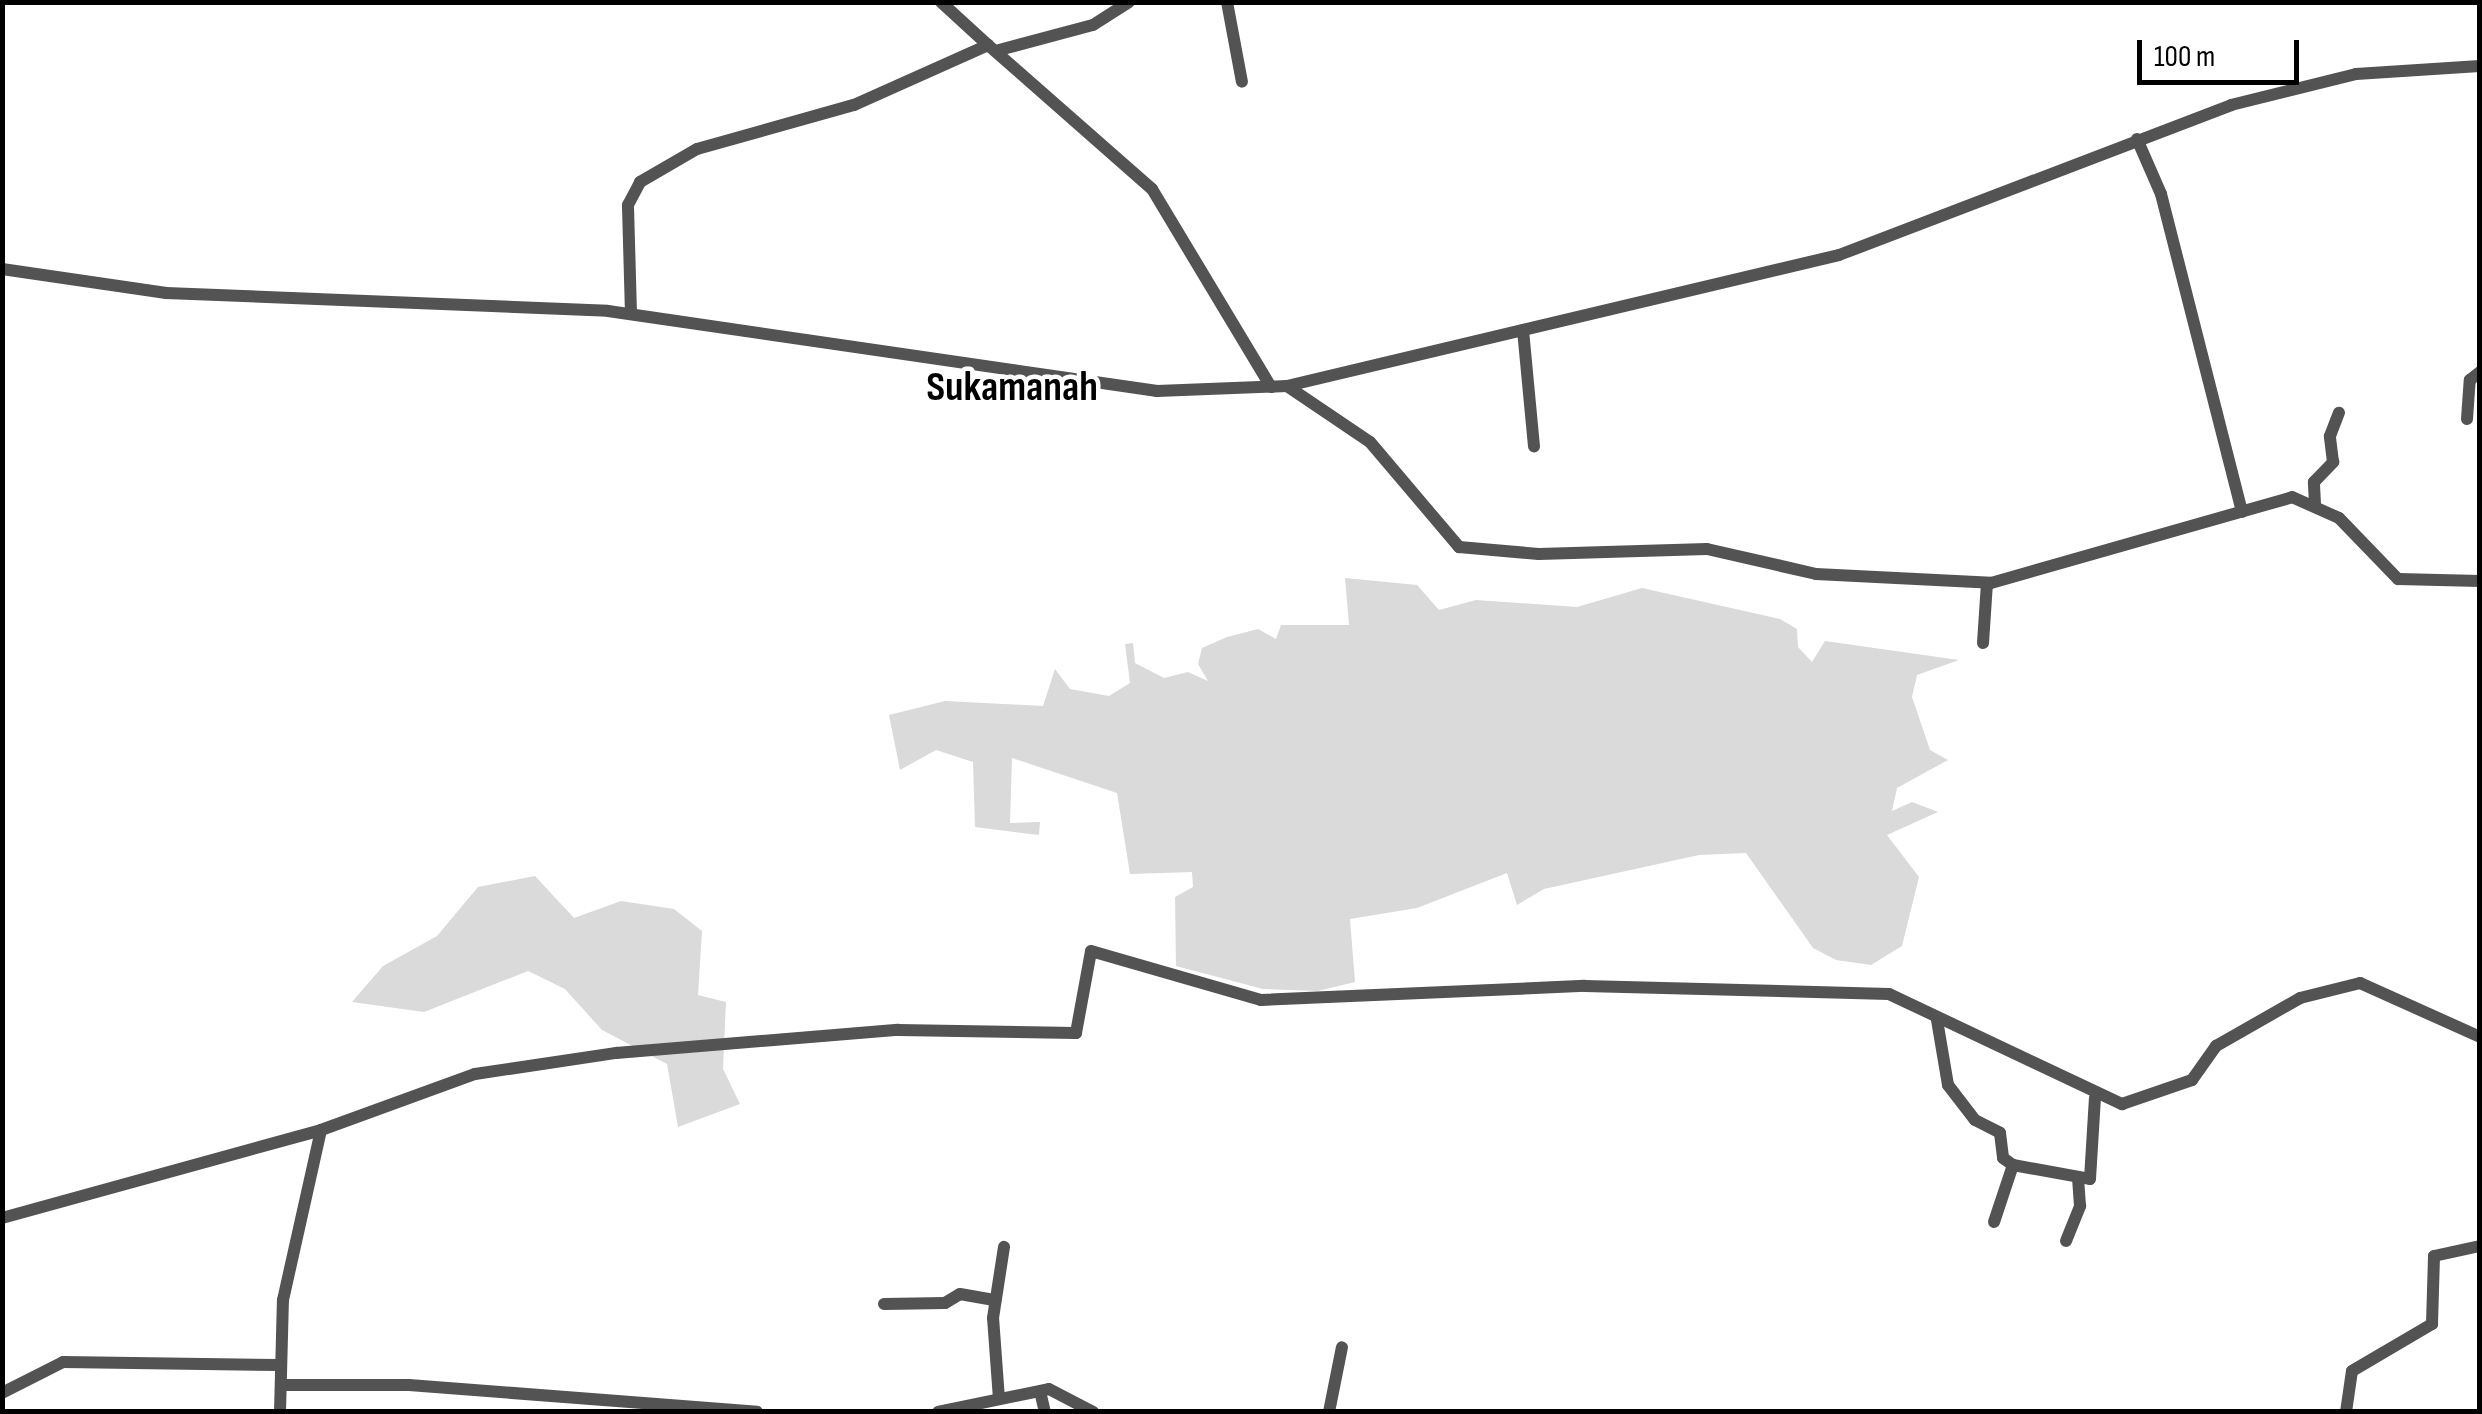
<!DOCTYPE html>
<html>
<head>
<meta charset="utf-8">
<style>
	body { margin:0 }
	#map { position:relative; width:2482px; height:1414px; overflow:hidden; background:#fff; font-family:"Sofia Sans Condensed",sans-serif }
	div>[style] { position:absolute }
	.green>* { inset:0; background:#dadada }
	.street>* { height:12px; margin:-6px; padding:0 6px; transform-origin:6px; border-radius:6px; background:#535353 }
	span { translate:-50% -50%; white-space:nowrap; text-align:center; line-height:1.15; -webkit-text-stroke:9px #fff; paint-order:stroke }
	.quarter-label { font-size:42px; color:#000; font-weight:700 }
	.frame { position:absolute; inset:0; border:5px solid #000; pointer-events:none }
	.scale { position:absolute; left:2137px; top:40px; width:162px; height:45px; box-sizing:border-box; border:5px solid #000; border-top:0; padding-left:12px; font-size:30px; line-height:35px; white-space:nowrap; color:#000; -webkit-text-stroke:8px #fff; paint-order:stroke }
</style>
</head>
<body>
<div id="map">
	<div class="green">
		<div style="clip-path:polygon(1345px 578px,1417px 585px,1439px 610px,1476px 600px,1577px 607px,1642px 588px,1780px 619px,1797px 629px,1798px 647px,1812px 662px,1825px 641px,1959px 660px,1917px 675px,1912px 697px,1930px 750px,1948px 760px,1897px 788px,1892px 811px,1912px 802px,1938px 812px,1887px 835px,1919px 877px,1902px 946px,1871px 965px,1836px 960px,1813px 948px,1746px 853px,1699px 855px,1544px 889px,1517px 905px,1507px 873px,1417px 908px,1350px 919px,1355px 982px,1318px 991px,1263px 989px,1176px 966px,1175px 897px,1193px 887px,1192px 872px,1130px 874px,1117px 793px,1012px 758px,1010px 823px,1040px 822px,1039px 835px,975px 827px,973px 762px,936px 750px,900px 770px,889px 715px,945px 701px,1043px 706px,1055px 669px,1070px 689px,1109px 696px,1130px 683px,1125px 644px,1133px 643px,1135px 663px,1164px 678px,1188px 672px,1208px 681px,1198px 664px,1202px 648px,1227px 637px,1258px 629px,1276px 639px,1281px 625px,1349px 625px)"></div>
		<div style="clip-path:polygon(535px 876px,574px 918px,621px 901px,674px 909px,702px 931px,698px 995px,726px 1002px,723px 1069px,740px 1104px,678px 1127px,667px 1064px,602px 1030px,565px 989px,528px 971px,424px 1012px,352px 1002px,383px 966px,437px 936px,478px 887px)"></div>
	</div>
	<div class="street">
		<div style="left:941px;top:2px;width:64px;rotate:42.5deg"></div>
		<div style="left:1227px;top:2px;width:81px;rotate:79.4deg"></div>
		<div style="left:999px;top:50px;width:97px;rotate:-14.9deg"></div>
		<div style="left:1093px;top:25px;width:43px;rotate:-32.6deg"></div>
		<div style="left:2137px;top:139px;width:60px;rotate:66.4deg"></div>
		<div style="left:2161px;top:194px;width:328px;rotate:75.7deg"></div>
		<div style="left:2px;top:269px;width:166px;rotate:8.3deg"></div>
		<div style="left:166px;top:293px;width:442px;rotate:2.3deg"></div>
		<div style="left:608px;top:311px;width:555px;rotate:8.29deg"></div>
		<div style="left:1157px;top:391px;width:130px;rotate:-2.2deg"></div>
		<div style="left:1287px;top:386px;width:100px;rotate:34deg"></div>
		<div style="left:1370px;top:442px;width:138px;rotate:49.7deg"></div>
		<div style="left:1459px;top:547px;width:80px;rotate:5deg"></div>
		<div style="left:1539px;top:554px;width:168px;rotate:-1.7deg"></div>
		<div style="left:1707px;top:549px;width:112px;rotate:12.9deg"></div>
		<div style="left:1816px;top:574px;width:175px;rotate:2.9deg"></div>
		<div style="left:1991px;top:583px;width:313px;rotate:-15.9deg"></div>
		<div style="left:2292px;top:497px;width:51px;rotate:24.1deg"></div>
		<div style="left:2339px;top:518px;width:85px;rotate:46deg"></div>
		<div style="left:2398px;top:579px;width:82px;rotate:1.4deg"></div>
		<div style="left:631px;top:314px;width:109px;rotate:-91.6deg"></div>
		<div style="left:628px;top:205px;width:26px;rotate:-62deg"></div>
		<div style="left:640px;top:182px;width:66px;rotate:-30.1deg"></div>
		<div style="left:697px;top:149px;width:163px;rotate:-15.7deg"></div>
		<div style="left:854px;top:105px;width:147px;rotate:-24.1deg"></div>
		<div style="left:988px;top:45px;width:218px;rotate:41.3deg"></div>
		<div style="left:1152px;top:189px;width:231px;rotate:59deg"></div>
		<div style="left:1523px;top:330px;width:117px;rotate:84.6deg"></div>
		<div style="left:1287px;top:386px;width:567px;rotate:-13.35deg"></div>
		<div style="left:1839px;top:255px;width:420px;rotate:-20.9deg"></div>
		<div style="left:2231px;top:105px;width:129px;rotate:-13.9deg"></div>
		<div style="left:2356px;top:74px;width:124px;rotate:-3.7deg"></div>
		<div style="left:2467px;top:419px;width:39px;rotate:-86deg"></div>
		<div style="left:2470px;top:380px;width:13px;rotate:-39deg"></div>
		<div style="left:2315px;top:504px;width:22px;rotate:-93deg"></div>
		<div style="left:2314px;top:482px;width:28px;rotate:-46deg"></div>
		<div style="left:2333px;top:462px;width:26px;rotate:-97deg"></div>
		<div style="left:2330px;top:436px;width:25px;rotate:-69deg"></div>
		<div style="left:1983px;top:643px;width:60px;rotate:-86.2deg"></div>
		<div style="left:1937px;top:1020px;width:66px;rotate:80.4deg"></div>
		<div style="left:1948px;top:1085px;width:44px;rotate:52.4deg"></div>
		<div style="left:1975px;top:1120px;width:28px;rotate:27deg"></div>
		<div style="left:2000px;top:1133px;width:25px;rotate:83deg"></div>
		<div style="left:2003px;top:1158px;width:12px;rotate:35deg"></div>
		<div style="left:2px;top:1218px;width:331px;rotate:-15.4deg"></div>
		<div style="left:1994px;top:1222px;width:60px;rotate:-71.6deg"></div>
		<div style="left:2013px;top:1165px;width:78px;rotate:10.3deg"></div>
		<div style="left:2090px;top:1179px;width:81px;rotate:-86.5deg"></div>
		<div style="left:2066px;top:1241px;width:38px;rotate:-68deg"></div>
		<div style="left:2080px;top:1206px;width:29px;rotate:-94deg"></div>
		<div style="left:884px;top:1304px;width:61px;rotate:-0.9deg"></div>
		<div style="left:945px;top:1303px;width:17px;rotate:-31deg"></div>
		<div style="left:960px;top:1294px;width:36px;rotate:10deg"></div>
		<div style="left:281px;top:1385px;width:128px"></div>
		<div style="left:409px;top:1385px;width:349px;rotate:4.4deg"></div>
		<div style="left:1040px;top:1391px;width:22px;rotate:77deg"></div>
		<div style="left:2px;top:1393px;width:68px;rotate:-26.9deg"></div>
		<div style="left:63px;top:1362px;width:216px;rotate:0.8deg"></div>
		<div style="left:999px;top:1399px;width:81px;rotate:-94.2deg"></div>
		<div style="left:993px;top:1318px;width:72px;rotate:-81.2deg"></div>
		<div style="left:280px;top:1412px;width:112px;rotate:-88.5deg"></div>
		<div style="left:283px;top:1300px;width:174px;rotate:-77.4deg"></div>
		<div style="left:321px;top:1130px;width:164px;rotate:-20deg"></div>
		<div style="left:475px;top:1074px;width:143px;rotate:-8.5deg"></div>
		<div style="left:616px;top:1053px;width:283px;rotate:-4.7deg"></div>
		<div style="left:898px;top:1030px;width:178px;rotate:1deg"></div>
		<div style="left:1076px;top:1033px;width:83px;rotate:-79.6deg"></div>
		<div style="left:1091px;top:951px;width:177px;rotate:16.1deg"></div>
		<div style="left:1261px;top:1000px;width:324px;rotate:-2.5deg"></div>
		<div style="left:1585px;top:986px;width:304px;rotate:1.5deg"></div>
		<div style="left:1889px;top:994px;width:258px;rotate:25.3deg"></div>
		<div style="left:2122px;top:1104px;width:74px;rotate:-18.9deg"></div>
		<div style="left:2192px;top:1080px;width:42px;rotate:-54.8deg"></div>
		<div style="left:2216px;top:1046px;width:97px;rotate:-29.7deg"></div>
		<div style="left:2300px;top:998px;width:62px;rotate:-14deg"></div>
		<div style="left:2360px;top:983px;width:132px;rotate:24.2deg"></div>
		<div style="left:938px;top:1412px;width:113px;rotate:-11.7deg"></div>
		<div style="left:1049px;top:1389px;width:50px;rotate:27.6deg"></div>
		<div style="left:1329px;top:1412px;width:66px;rotate:-78.7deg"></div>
		<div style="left:2346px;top:1412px;width:41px;rotate:-81.7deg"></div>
		<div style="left:2352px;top:1371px;width:93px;rotate:-30.4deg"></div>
		<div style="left:2432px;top:1324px;width:68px;rotate:-88.3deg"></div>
		<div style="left:2434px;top:1256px;width:47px;rotate:-12.3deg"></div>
	</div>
	<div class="quarter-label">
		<span style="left:1012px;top:388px">Sukamanah</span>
	</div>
	<div class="frame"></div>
	<div class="scale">100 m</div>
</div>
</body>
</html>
